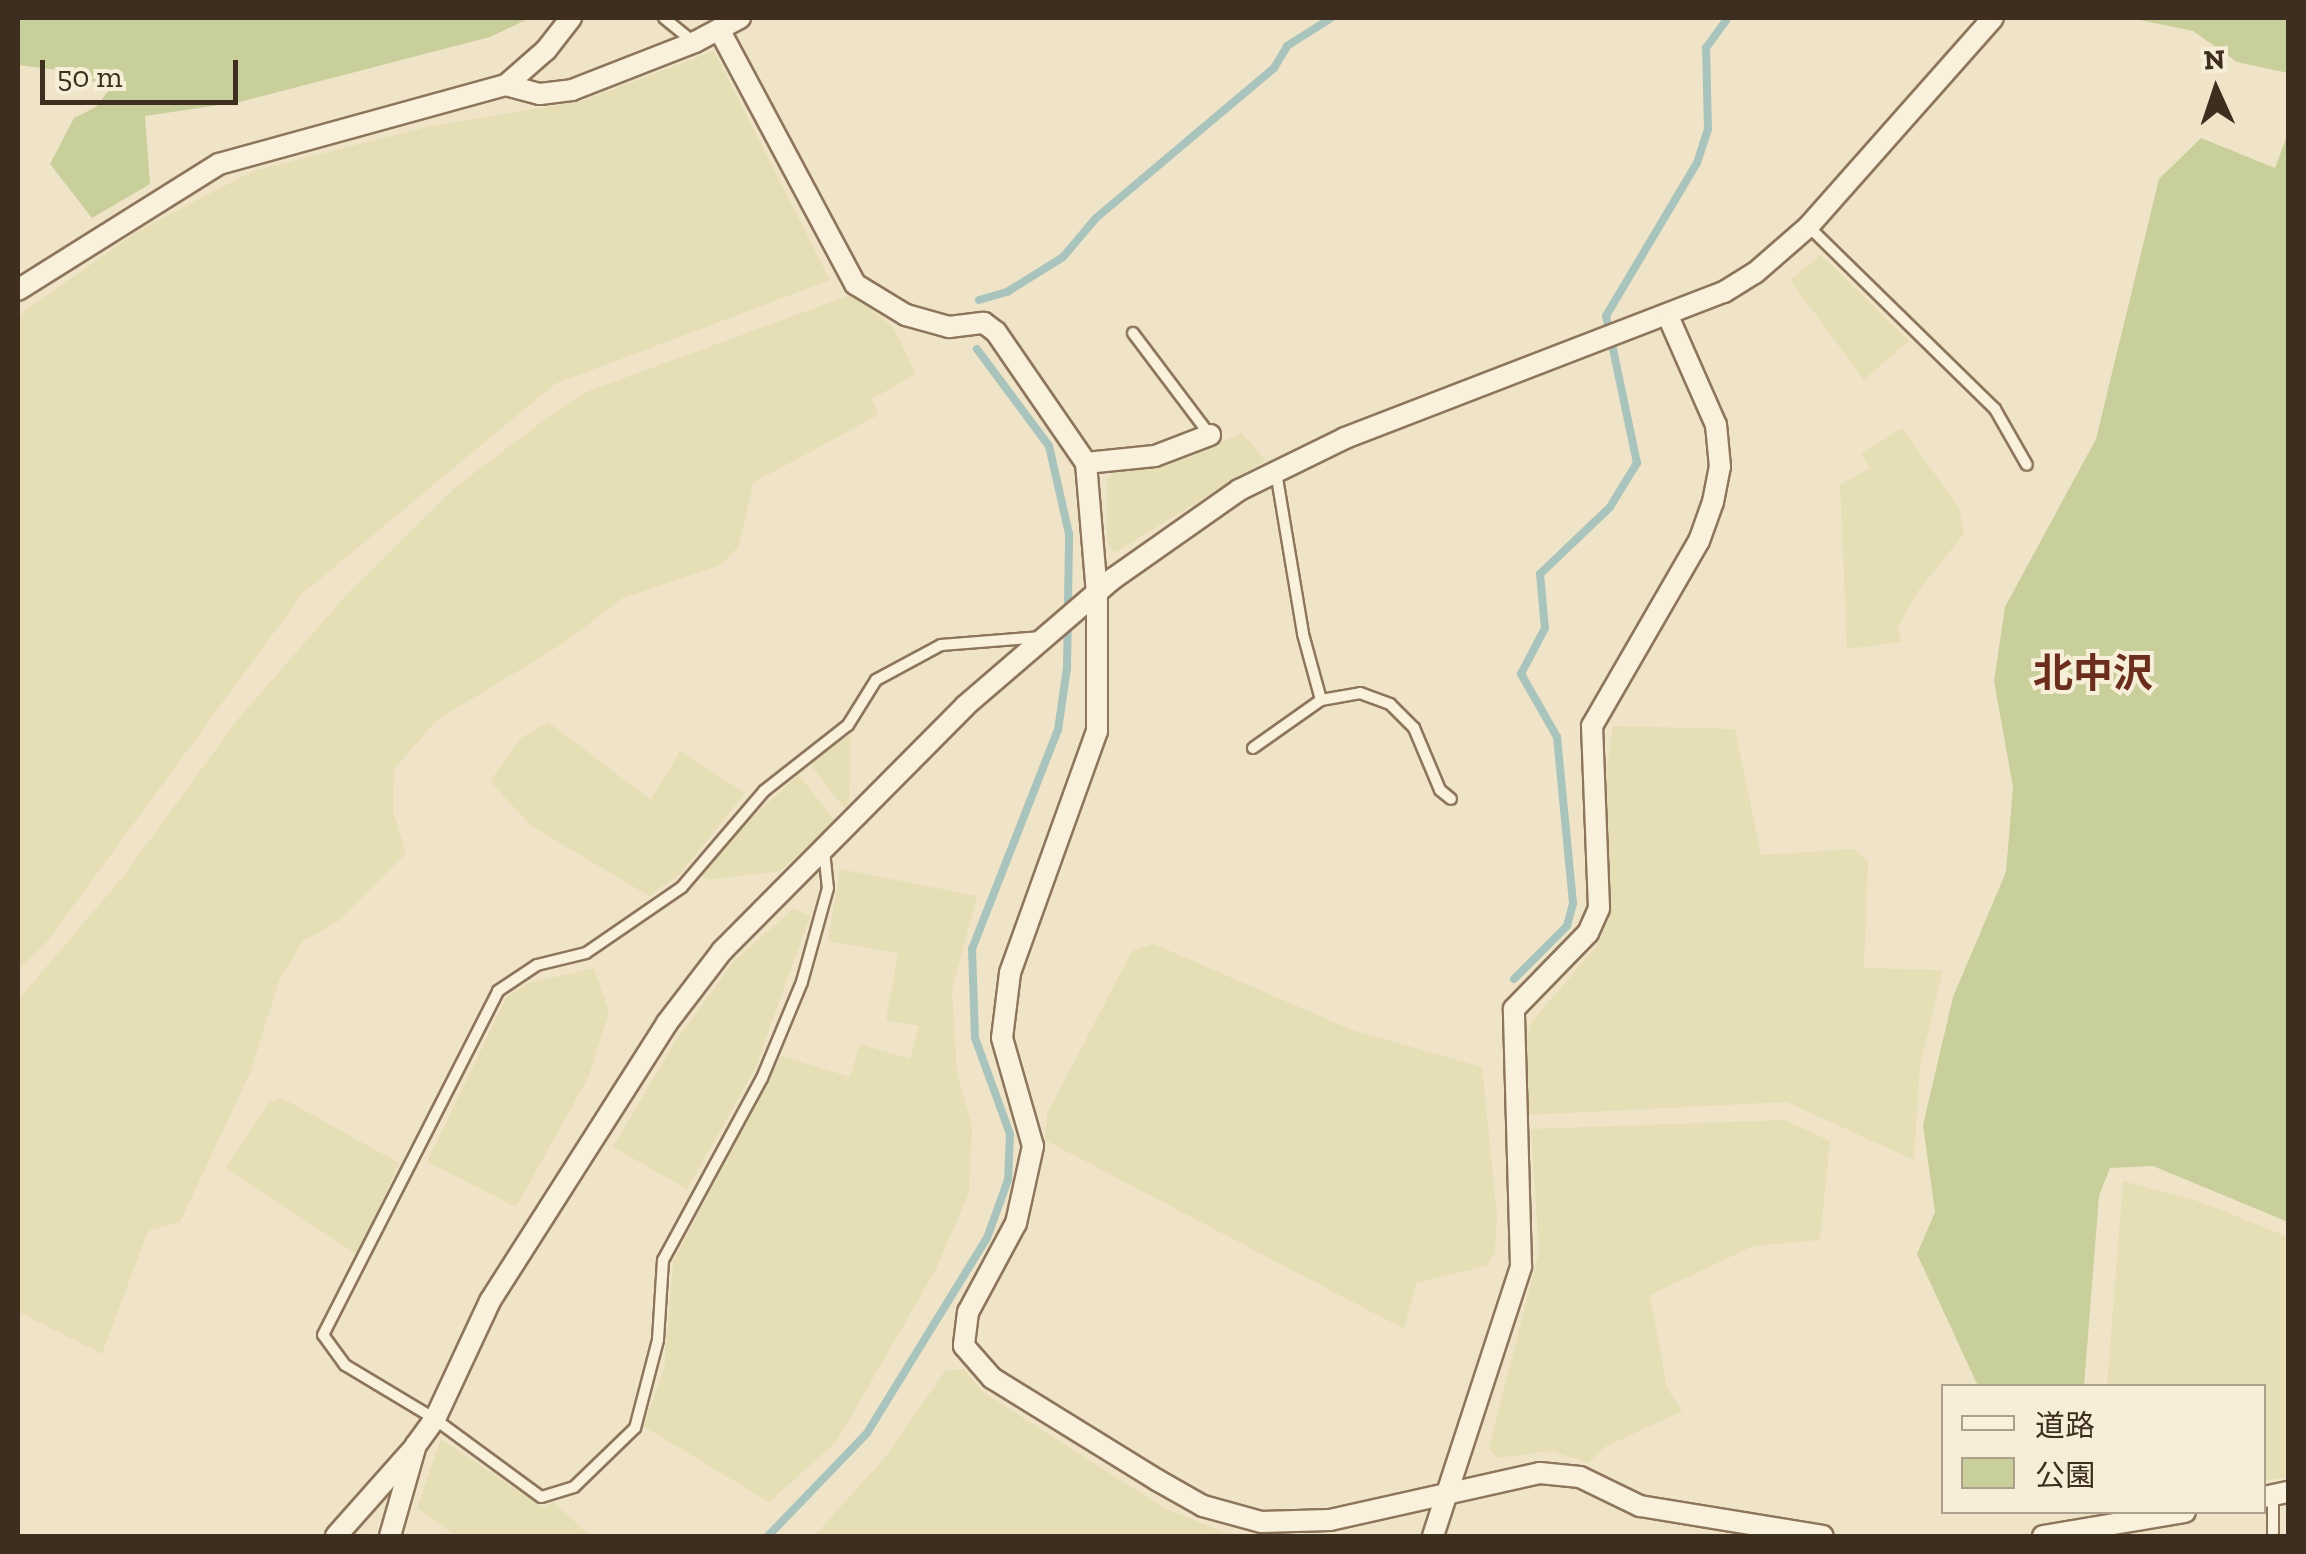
<!DOCTYPE html>
<html>
<head>
<meta charset="utf-8">
<style>
	body { margin:0 }
	#map { position:relative; width:2306px; height:1554px; overflow:hidden; background:#f0e4c8; font-family:"Zilla Slab","Noto Sans JP",serif }
	div>[style] { position:absolute }
	.farmland>* { inset:0; background:#e6deb5 }
	.green>* { inset:0; background:#c9cf9b }
	.stream>* { height:8px; margin:-4px; padding:0 4px; transform-origin:4px; border-radius:4px; background:#a9c4bc }
	.roads { filter:drop-shadow(2px 0 #8d765c) drop-shadow(-2px 0 #8d765c) drop-shadow(0 2px #8d765c) drop-shadow(0 -2px #8d765c) }
	.service>* { height:10px; margin:-5px; padding:0 5px; transform-origin:5px; border-radius:5px; background:#faf1dc }
	.minor>* { height:20px; margin:-10px; padding:0 10px; transform-origin:10px; border-radius:10px; background:#faf1dc }
	span { translate:-50% -50%; white-space:nowrap; text-align:center; line-height:1.15; -webkit-text-stroke:8px #f7eed8; paint-order:stroke }
	.neighbourhood-label { font-size:40px; color:#6b2e1e; font-weight:700 }
	.frame { position:absolute; inset:0; border:20px solid #3d2e20; pointer-events:none }
	.legend { position:absolute; left:1941px; top:1384px; width:325px; height:130px; box-sizing:border-box; background:#f7eed8; border:2px solid #ada18e; margin:0; padding:12px 18px; list-style:none; font-size:30px; color:#3d2e20 }
	.legend li { display:flex; align-items:center; gap:20px; height:50px }
	.legend b { width:50px; border:2px solid #ada18e }
	.north { position:absolute; left:2166px; top:40px; width:100px; height:100px; -webkit-text-stroke:8px #f7eed8; paint-order:stroke; rotate:357deg; font-size:28px; font-weight:700; line-height:40px; text-align:center; color:#3d2e20 }
	.north::after { content:''; display:block; margin:auto; width:35px; height:45px; background:#3d2e20; clip-path:polygon(50% 0,100% 100%,50% 72%,0 100%) }
	.scale { position:absolute; left:40px; top:60px; width:198px; height:45px; box-sizing:border-box; border:5px solid #3d2e20; border-top:0; padding-left:12px; font-size:30px; line-height:35px; white-space:nowrap; color:#3d2e20; -webkit-text-stroke:8px #f7eed8; paint-order:stroke }
</style>
</head>
<body>
<div id="map">
	<div class="farmland">
		<div style="clip-path:polygon(714px 51px,830px 280px,555px 384px,303px 593px,49px 939px,18px 971px,18px 316px,138px 231px,253px 171px,431px 126px,582px 101px)"></div>
		<div style="clip-path:polygon(1821px 255px,1909px 341px,1864px 380px,1790px 280px)"></div>
		<div style="clip-path:polygon(853px 294px,893px 327px,916px 374px,872px 399px,878px 415px,753px 483px,739px 546px,721px 565px,621px 599px,564px 643px,437px 720px,394px 769px,393px 811px,406px 853px,340px 920px,303px 941px,279px 981px,250px 1073px,180px 1222px,148px 1231px,102px 1354px,18px 1312px,18px 1000px,122px 878px,238px 719px,346px 595px,458px 485px,539px 424px,586px 392px)"></div>
		<div style="clip-path:polygon(1902px 428px,1959px 508px,1964px 534px,1918px 591px,1898px 627px,1901px 642px,1847px 649px,1840px 485px,1870px 468px,1861px 454px)"></div>
		<div style="clip-path:polygon(1241px 433px,1266px 460px,1114px 553px,1107px 542px,1107px 479px,1117px 470px,1188px 458px)"></div>
		<div style="clip-path:polygon(548px 722px,651px 800px,680px 751px,745px 793px,680px 874px,649px 896px,530px 825px,490px 781px,521px 738px)"></div>
		<div style="clip-path:polygon(1613px 726px,1735px 729px,1761px 855px,1854px 849px,1868px 861px,1864px 968px,1943px 970px,1920px 1066px,1914px 1160px,1787px 1102px,1528px 1115px,1523px 1055px,1532px 1021px,1597px 946px,1609px 918px,1605px 780px)"></div>
		<div style="clip-path:polygon(851px 734px,849px 804px,844px 808px,810px 764px)"></div>
		<div style="clip-path:polygon(799px 775px,835px 821px,780px 871px,707px 880px,702px 876px,731px 836px)"></div>
		<div style="clip-path:polygon(840px 869px,977px 896px,952px 990px,957px 1073px,972px 1126px,969px 1193px,935px 1271px,836px 1442px,769px 1502px,643px 1426px,664px 1370px,673px 1262px,781px 1056px,850px 1077px,860px 1044px,910px 1059px,919px 1026px,886px 1020px,898px 953px,828px 941px)"></div>
		<div style="clip-path:polygon(794px 908px,810px 916px,755px 1069px,687px 1189px,613px 1147px,675px 1042px,735px 960px)"></div>
		<div style="clip-path:polygon(1154px 944px,1352px 1030px,1482px 1067px,1497px 1217px,1495px 1253px,1487px 1266px,1416px 1283px,1404px 1329px,1045px 1140px,1047px 1114px,1132px 951px)"></div>
		<div style="clip-path:polygon(594px 968px,609px 1012px,589px 1076px,516px 1207px,427px 1162px,507px 996px,529px 983px)"></div>
		<div style="clip-path:polygon(282px 1098px,399px 1163px,358px 1255px,226px 1168px,269px 1102px)"></div>
		<div style="clip-path:polygon(1785px 1120px,1830px 1141px,1820px 1240px,1753px 1246px,1650px 1295px,1667px 1388px,1682px 1411px,1605px 1447px,1588px 1463px,1551px 1451px,1498px 1458px,1489px 1449px,1539px 1251px,1531px 1129px)"></div>
		<div style="clip-path:polygon(2123px 1181px,2201px 1202px,2288px 1237px,2288px 1477px,2264px 1481px,2264px 1386px,2107px 1386px)"></div>
		<div style="clip-path:polygon(964px 1369px,983px 1392px,1164px 1508px,1234px 1536px,814px 1536px,888px 1454px,945px 1371px)"></div>
		<div style="clip-path:polygon(441px 1439px,545px 1509px,553px 1502px,591px 1536px,457px 1536px,417px 1508px)"></div>
	</div>
	<div class="green">
		<div style="clip-path:polygon(18px 18px,530px 18px,490px 37px,240px 102px,145px 116px,150px 184px,92px 218px,50px 164px,74px 118px,96px 107px,109px 90px,65px 71px,18px 65px)"></div>
		<div style="clip-path:polygon(2130px 18px,2288px 18px,2288px 73px,2237px 62px,2193px 31px)"></div>
		<div style="clip-path:polygon(2288px 133px,2288px 1222px,2153px 1166px,2110px 1168px,2099px 1196px,2084px 1386px,1978px 1386px,1917px 1254px,1935px 1212px,1923px 1125px,1953px 997px,2006px 872px,2013px 787px,1994px 681px,2005px 607px,2096px 439px,2159px 179px,2201px 138px,2275px 168px)"></div>
	</div>
	<div class="stream">
		<div style="left:979px;top:300px;width:29px;rotate:-16deg"></div>
		<div style="left:1007px;top:292px;width:66px;rotate:-32deg"></div>
		<div style="left:1063px;top:257px;width:51px;rotate:-49.8deg"></div>
		<div style="left:1096px;top:218px;width:233px;rotate:-40.1deg"></div>
		<div style="left:1274px;top:68px;width:26px;rotate:-59deg"></div>
		<div style="left:1287px;top:46px;width:52px;rotate:-32.5deg"></div>
		<div style="left:1514px;top:979px;width:75px;rotate:-45deg"></div>
		<div style="left:1567px;top:926px;width:24px;rotate:-75deg"></div>
		<div style="left:1573px;top:903px;width:167px;rotate:-95.5deg"></div>
		<div style="left:1557px;top:737px;width:73px;rotate:-119.7deg"></div>
		<div style="left:1521px;top:674px;width:52px;rotate:-62.4deg"></div>
		<div style="left:1545px;top:628px;width:54px;rotate:-95.3deg"></div>
		<div style="left:1540px;top:574px;width:97px;rotate:-43.7deg"></div>
		<div style="left:1610px;top:507px;width:52px;rotate:-58.5deg"></div>
		<div style="left:1637px;top:463px;width:150px;rotate:-101.9deg"></div>
		<div style="left:1606px;top:316px;width:178px;rotate:-59.3deg"></div>
		<div style="left:1697px;top:163px;width:36px;rotate:-72deg"></div>
		<div style="left:1708px;top:129px;width:81px;rotate:-91.4deg"></div>
		<div style="left:1706px;top:48px;width:37px;rotate:-54deg"></div>
		<div style="left:768px;top:1536px;width:143px;rotate:-46.1deg"></div>
		<div style="left:867px;top:1433px;width:229px;rotate:-58.4deg"></div>
		<div style="left:987px;top:1238px;width:62px;rotate:-70.1deg"></div>
		<div style="left:1008px;top:1180px;width:46px;rotate:-87.5deg"></div>
		<div style="left:1010px;top:1134px;width:102px;rotate:-110deg"></div>
		<div style="left:975px;top:1038px;width:89px;rotate:-91.9deg"></div>
		<div style="left:972px;top:949px;width:235px;rotate:-68.6deg"></div>
		<div style="left:1058px;top:730px;width:63px;rotate:-81.7deg"></div>
		<div style="left:1067px;top:668px;width:134px;rotate:-89.1deg"></div>
		<div style="left:1069px;top:534px;width:90px;rotate:-102.8deg"></div>
		<div style="left:1049px;top:446px;width:121px;rotate:-126.6deg"></div>
	</div>
	<div class="roads">
		<div class="service">
			<div style="left:664px;top:18px;width:38px;rotate:39deg"></div>
			<div style="left:1809px;top:227px;width:260px;rotate:44.4deg"></div>
			<div style="left:1995px;top:409px;width:64px;rotate:60.3deg"></div>
			<div style="left:1133px;top:333px;width:128px;rotate:53deg"></div>
			<div style="left:1276px;top:472px;width:164px;rotate:80.5deg"></div>
			<div style="left:1303px;top:634px;width:68px;rotate:74.7deg"></div>
			<div style="left:1321px;top:700px;width:40px;rotate:-10deg"></div>
			<div style="left:1360px;top:693px;width:32px;rotate:20deg"></div>
			<div style="left:1390px;top:704px;width:34px;rotate:45deg"></div>
			<div style="left:1414px;top:728px;width:67px;rotate:67.2deg"></div>
			<div style="left:1440px;top:790px;width:14px;rotate:39deg"></div>
			<div style="left:1253px;top:748px;width:83px;rotate:-35.2deg"></div>
			<div style="left:824px;top:851px;width:37px;rotate:84deg"></div>
			<div style="left:828px;top:888px;width:98px;rotate:105.5deg"></div>
			<div style="left:802px;top:982px;width:104px;rotate:112.6deg"></div>
			<div style="left:762px;top:1078px;width:207px;rotate:118.5deg"></div>
			<div style="left:663px;top:1260px;width:80px;rotate:93.6deg"></div>
			<div style="left:658px;top:1340px;width:91px;rotate:104.6deg"></div>
			<div style="left:635px;top:1428px;width:85px;rotate:136deg"></div>
			<div style="left:574px;top:1487px;width:34px;rotate:163deg"></div>
			<div style="left:541px;top:1497px;width:132px;rotate:-143.7deg"></div>
			<div style="left:435px;top:1419px;width:105px;rotate:-149deg"></div>
			<div style="left:345px;top:1365px;width:37px;rotate:-126deg"></div>
			<div style="left:323px;top:1335px;width:386px;rotate:-63deg"></div>
			<div style="left:498px;top:991px;width:47px;rotate:-33.7deg"></div>
			<div style="left:537px;top:965px;width:50px;rotate:-13.8deg"></div>
			<div style="left:586px;top:953px;width:116px;rotate:-34.5deg"></div>
			<div style="left:682px;top:887px;width:126px;rotate:-49.5deg"></div>
			<div style="left:764px;top:791px;width:107px;rotate:-38.2deg"></div>
			<div style="left:848px;top:725px;width:53px;rotate:-58.1deg"></div>
			<div style="left:876px;top:680px;width:74px;rotate:-28.3deg"></div>
			<div style="left:941px;top:645px;width:101px;rotate:-4.5deg"></div>
			<div style="left:2273px;top:1536px;width:40px;rotate:-90deg"></div>
		</div>
		<div class="minor">
			<div style="left:720px;top:31px;width:287px;rotate:61.9deg"></div>
			<div style="left:855px;top:284px;width:60px;rotate:31.3deg"></div>
			<div style="left:906px;top:315px;width:45px;rotate:15.6deg"></div>
			<div style="left:949px;top:327px;width:35px;rotate:-7deg"></div>
			<div style="left:984px;top:323px;width:15px;rotate:37deg"></div>
			<div style="left:996px;top:332px;width:159px;rotate:55.5deg"></div>
			<div style="left:1086px;top:463px;width:131px;rotate:85.2deg"></div>
			<div style="left:1097px;top:594px;width:137px;rotate:90deg"></div>
			<div style="left:1097px;top:731px;width:257px;rotate:109.8deg"></div>
			<div style="left:1010px;top:973px;width:65px;rotate:97deg"></div>
			<div style="left:1002px;top:1038px;width:112px;rotate:74deg"></div>
			<div style="left:1033px;top:1146px;width:79px;rotate:102.4deg"></div>
			<div style="left:1016px;top:1223px;width:101px;rotate:118.3deg"></div>
			<div style="left:968px;top:1312px;width:34px;rotate:97deg"></div>
			<div style="left:964px;top:1346px;width:43px;rotate:48.8deg"></div>
			<div style="left:992px;top:1378px;width:194px;rotate:31.7deg"></div>
			<div style="left:1157px;top:1480px;width:53px;rotate:29.5deg"></div>
			<div style="left:1203px;top:1506px;width:60px;rotate:15.4deg"></div>
			<div style="left:1261px;top:1522px;width:69px;rotate:-1.7deg"></div>
			<div style="left:1330px;top:1520px;width:215px;rotate:-12.6deg"></div>
			<div style="left:1540px;top:1473px;width:40px;rotate:5.7deg"></div>
			<div style="left:1580px;top:1477px;width:67px;rotate:25.8deg"></div>
			<div style="left:1640px;top:1506px;width:185px;rotate:9.3deg"></div>
			<div style="left:506px;top:85px;width:35px;rotate:15deg"></div>
			<div style="left:540px;top:94px;width:32px;rotate:-7deg"></div>
			<div style="left:572px;top:90px;width:132px;rotate:-21.3deg"></div>
			<div style="left:695px;top:42px;width:51px;rotate:-28.1deg"></div>
			<div style="left:18px;top:290px;width:237px;rotate:-32.1deg"></div>
			<div style="left:219px;top:164px;width:298px;rotate:-15.4deg"></div>
			<div style="left:506px;top:85px;width:53px;rotate:-41.2deg"></div>
			<div style="left:546px;top:50px;width:41px;rotate:-52deg"></div>
			<div style="left:1086px;top:463px;width:69px;rotate:-5.8deg"></div>
			<div style="left:1155px;top:456px;width:59px;rotate:-20.9deg"></div>
			<div style="left:2264px;top:1497px;width:25px;rotate:-12deg"></div>
			<div style="left:336px;top:1536px;width:118px;rotate:-48.4deg"></div>
			<div style="left:390px;top:1536px;width:95px;rotate:-74.1deg"></div>
			<div style="left:416px;top:1445px;width:32px;rotate:-54deg"></div>
			<div style="left:435px;top:1419px;width:130px;rotate:-65deg"></div>
			<div style="left:490px;top:1301px;width:330px;rotate:-57.5deg"></div>
			<div style="left:667px;top:1023px;width:91px;rotate:-52.6deg"></div>
			<div style="left:722px;top:951px;width:345px;rotate:-45.2deg"></div>
			<div style="left:965px;top:706px;width:196px;rotate:-40.7deg"></div>
			<div style="left:1114px;top:578px;width:153px;rotate:-35.1deg"></div>
			<div style="left:1239px;top:490px;width:118px;rotate:-26.1deg"></div>
			<div style="left:1345px;top:438px;width:406px;rotate:-21.1deg"></div>
			<div style="left:1724px;top:292px;width:36px;rotate:-32deg"></div>
			<div style="left:1755px;top:273px;width:70px;rotate:-41deg"></div>
			<div style="left:1808px;top:227px;width:279px;rotate:-48.5deg"></div>
			<div style="left:1433px;top:1536px;width:284px;rotate:-71.9deg"></div>
			<div style="left:1521px;top:1266px;width:257px;rotate:-91.6deg"></div>
			<div style="left:1514px;top:1009px;width:106px;rotate:-45.8deg"></div>
			<div style="left:1588px;top:933px;width:27px;rotate:-66deg"></div>
			<div style="left:1599px;top:908px;width:182px;rotate:-92.2deg"></div>
			<div style="left:1592px;top:726px;width:214px;rotate:-60deg"></div>
			<div style="left:1699px;top:541px;width:41px;rotate:-70.3deg"></div>
			<div style="left:1713px;top:502px;width:36px;rotate:-79deg"></div>
			<div style="left:1720px;top:467px;width:42px;rotate:-95.4deg"></div>
			<div style="left:1716px;top:425px;width:121px;rotate:-113.8deg"></div>
			<div style="left:2043px;top:1536px;width:144px;rotate:-9.6deg"></div>
		</div>
	</div>
	<div class="neighbourhood-label">
		<span style="left:2093px;top:673px">北中沢</span>
	</div>
	<div class="frame"></div>
	<ul class="legend">
	<li><b style="height:12px;background:#faf1dc"></b>道路</li>
	<li><b style="height:28px;background:#c9cf9b"></b>公園</li>
	</ul>
	<div class="north">N</div>
	<div class="scale">50 m</div>
</div>
</body>
</html>
